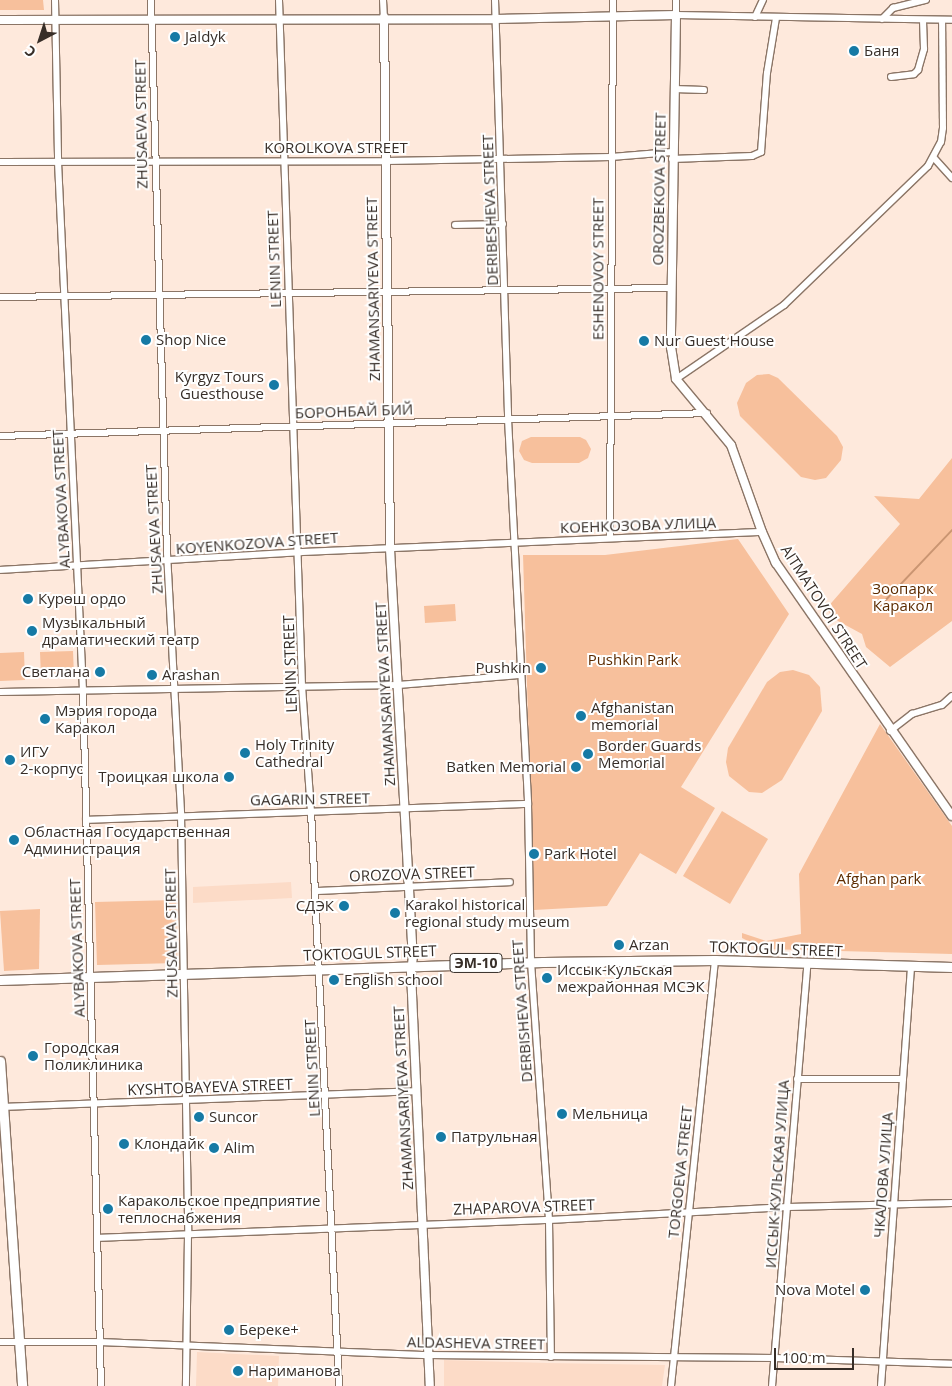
<!DOCTYPE html>
<html>
<head>
<meta charset="utf-8">
<style>
	body { margin:0 }
	#map { position:relative; width:952px; height:1386px; overflow:hidden; background:#fee9dc; font-family:"Open Sans",sans-serif }
	div>[style] { position:absolute }
	.built>* { inset:0; background:#fcdbc7 }
	.green>* { inset:0; background:#f7c09c }
	.stream>* { height:2px; margin:-1px; padding:0 1px; transform-origin:1px; border-radius:1px; background:#ca9572 }
	.roads { filter:drop-shadow(1px 0 #8b7566) drop-shadow(-1px 0 #8b7566) drop-shadow(0 1px #8b7566) drop-shadow(0 -1px #8b7566) }
	.minor>* { height:6px; margin:-3px; padding:0 3px; transform-origin:3px; border-radius:3px; background:#fff }
	.major>* { height:8px; margin:-4px; padding:0 4px; transform-origin:4px; border-radius:4px; background:#fff }
	.highway>* { height:9px; margin:-4.5px; padding:0 4.5px; transform-origin:4.5px; border-radius:4.5px; background:#fff }
	.dots>* { width:14px; height:14px; translate:-50% -50%; box-sizing:border-box; border:2px solid #fff; border-radius:50% }
	span { translate:-50% -50%; white-space:nowrap; text-align:center; line-height:1.15; -webkit-text-stroke:4px #fff; paint-order:stroke }
	.shield-label span { padding:1px 4px; background:#fff; border:1px solid; border-radius:4px; -webkit-text-stroke-width:0 }
	.shield-label { font-size:14px; color:#372e28; font-weight:700 }
	.poi-label { font-size:15px; color:#372e28 }
	.left { translate:0 -50%; text-align:left }
	.right { translate:-100% -50%; text-align:right }
	.street-label { font-size:15px; color:#372e28 }
	.park-label { font-size:15px; color:#5d2c01 }
	.north { position:absolute; left:15px; top:15px; width:50px; height:50px; -webkit-text-stroke:4px #fff; paint-order:stroke; rotate:220deg; font-size:14px; font-weight:700; line-height:20px; text-align:center; color:#372e28 }
	.north::after { content:''; display:block; margin:auto; width:18px; height:22px; background:#372e28; clip-path:polygon(50% 0,100% 100%,50% 72%,0 100%) }
	.scale { position:absolute; left:774px; top:1348px; width:80px; height:22px; box-sizing:border-box; border:2px solid #372e28; border-top:0; padding-left:6px; font-size:15px; line-height:18px; white-space:nowrap; color:#372e28; -webkit-text-stroke:4px #fff; paint-order:stroke }
</style>
</head>
<body>
<div id="map">
	<div class="built">
		<div style="clip-path:polygon(291px 882px,292px 898px,193px 903px,193px 887px)"></div>
		<div style="clip-path:polygon(197px 1352px,279px 1356px,278px 1386px,196px 1386px)"></div>
		<div style="clip-path:polygon(444px 1360px,548px 1363px,665px 1365px,662px 1386px,444px 1386px)"></div>
	</div>
	<div class="green">
		<div style="clip-path:polygon(0 0,43px 0,44px 10px,0 10px)"></div>
		<div style="clip-path:polygon(769px 374px,778px 378px,837px 436px,843px 447px,841px 460px,826px 478px,815px 480px,801px 477px,740px 416px,737px 403px,746px 383px,757px 375px)"></div>
		<div style="clip-path:polygon(531px 437px,580px 437px,586px 440px,591px 449px,588px 458px,579px 463px,532px 463px,524px 460px,519px 451px,522px 441px)"></div>
		<div style="clip-path:polygon(952px 458px,952px 621px,890px 667px,866px 647px,862px 634px,838px 621px,826px 609px,900px 524px,874px 496px,919px 499px)"></div>
		<div style="clip-path:polygon(738px 539px,789px 614px,681px 787px,715px 808px,676px 874px,640px 853px,607px 906px,534px 910px,523px 555px,605px 555px)"></div>
		<div style="clip-path:polygon(455px 604px,456px 621px,425px 623px,424px 606px)"></div>
		<div style="clip-path:polygon(73px 651px,74px 676px,41px 677px,40px 652px)"></div>
		<div style="clip-path:polygon(24px 652px,25px 680px,0 681px,0 653px)"></div>
		<div style="clip-path:polygon(793px 670px,809px 675px,820px 687px,822px 711px,782px 780px,762px 793px,749px 792px,729px 776px,726px 762px,728px 748px,767px 682px,780px 672px)"></div>
		<div style="clip-path:polygon(880px 724px,952px 826px,952px 954px,764px 949px,742px 938px,742px 933px,766px 941px,801px 934px,799px 874px)"></div>
		<div style="clip-path:polygon(722px 811px,768px 839px,730px 904px,683px 876px)"></div>
		<div style="clip-path:polygon(176px 900px,177px 963px,97px 965px,95px 902px)"></div>
		<div style="clip-path:polygon(40px 909px,39px 969px,4px 971px,0 911px)"></div>
	</div>
	<div class="stream">
		<div style="left:880px;top:606px;width:105px;rotate:-46.5deg"></div>
	</div>
	<div class="roads">
		<div class="minor">
			<div style="left:55px;top:0;width:162px;rotate:88.9deg"></div>
			<div style="left:58px;top:162px;width:529px;rotate:87.29deg"></div>
			<div style="left:83px;top:690px;width:696px;rotate:88.52deg"></div>
			<div style="left:151px;top:0;width:553px;rotate:88.34deg"></div>
			<div style="left:167px;top:553px;width:262px;rotate:86.9deg"></div>
			<div style="left:181px;top:815px;width:420px;rotate:89deg"></div>
			<div style="left:188px;top:1235px;width:151px;rotate:90.8deg"></div>
			<div style="left:279px;top:0;width:686px;rotate:88.08deg"></div>
			<div style="left:302px;top:686px;width:125px;rotate:85.9deg"></div>
			<div style="left:311px;top:811px;width:576px;rotate:87.21deg"></div>
			<div style="left:383px;top:0;width:17px;rotate:87deg"></div>
			<div style="left:495px;top:0;width:419px;rotate:88.2deg"></div>
			<div style="left:508px;top:419px;width:386px;rotate:87deg"></div>
			<div style="left:528px;top:804px;width:158px;rotate:88.9deg"></div>
			<div style="left:531px;top:962px;width:259px;rotate:86deg"></div>
			<div style="left:549px;top:1220px;width:137px;rotate:89.2deg"></div>
			<div style="left:676px;top:0;width:15px;rotate:90deg"></div>
			<div style="left:676px;top:15px;width:276px;rotate:1deg"></div>
			<div style="left:755px;top:17px;width:19px;rotate:-65deg"></div>
			<div style="left:882px;top:19px;width:16px;rotate:-45deg"></div>
			<div style="left:893px;top:8px;width:34px;rotate:-14deg"></div>
			<div style="left:891px;top:77px;width:23px;rotate:-7deg"></div>
			<div style="left:914px;top:74px;width:6px;rotate:-45deg"></div>
			<div style="left:918px;top:70px;width:22px;rotate:-74deg"></div>
			<div style="left:924px;top:49px;width:29px;rotate:-92deg"></div>
			<div style="left:674px;top:89px;width:30px;rotate:2deg"></div>
			<div style="left:934px;top:158px;width:27px;rotate:48deg"></div>
			<div style="left:672px;top:159px;width:80px;rotate:-2.1deg"></div>
			<div style="left:752px;top:156px;width:10px;rotate:-24deg"></div>
			<div style="left:761px;top:152px;width:79px;rotate:-85.7deg"></div>
			<div style="left:767px;top:73px;width:56px;rotate:-80.7deg"></div>
			<div style="left:0;top:162px;width:386px;rotate:-0.1deg"></div>
			<div style="left:386px;top:161px;width:225px;rotate:-1deg"></div>
			<div style="left:611px;top:157px;width:61px;rotate:-4.7deg"></div>
			<div style="left:455px;top:225px;width:48px;rotate:-1.2deg"></div>
			<div style="left:0;top:297px;width:672px;rotate:-0.77deg"></div>
			<div style="left:676px;top:379px;width:131px;rotate:-34.4deg"></div>
			<div style="left:784px;top:305px;width:200px;rotate:-44deg"></div>
			<div style="left:928px;top:166px;width:27px;rotate:-62deg"></div>
			<div style="left:941px;top:142px;width:14px;rotate:-82deg"></div>
			<div style="left:943px;top:128px;width:108px;rotate:-90.5deg"></div>
			<div style="left:0;top:436px;width:707px;rotate:-1.86deg"></div>
			<div style="left:610px;top:537px;width:537px;rotate:-89.68deg"></div>
			<div style="left:0;top:570px;width:301px;rotate:-3.4deg"></div>
			<div style="left:300px;top:552px;width:462px;rotate:-2.5deg"></div>
			<div style="left:0;top:692px;width:398px;rotate:-1deg"></div>
			<div style="left:398px;top:685px;width:121px;rotate:-4.7deg"></div>
			<div style="left:890px;top:731px;width:28px;rotate:-38deg"></div>
			<div style="left:912px;top:714px;width:31px;rotate:-17deg"></div>
			<div style="left:942px;top:705px;width:13px;rotate:-42deg"></div>
			<div style="left:86px;top:820px;width:442px;rotate:-2.1deg"></div>
			<div style="left:315px;top:891px;width:195px;rotate:-2.6deg"></div>
			<div style="left:797px;top:1079px;width:106px"></div>
			<div style="left:4px;top:1107px;width:413px;rotate:-2.2deg"></div>
			<div style="left:98px;top:1238px;width:451px;rotate:-2.3deg"></div>
			<div style="left:549px;top:1220px;width:239px;rotate:-3.1deg"></div>
			<div style="left:788px;top:1207px;width:164px;rotate:-1.4deg"></div>
			<div style="left:0;top:1342px;width:99px"></div>
			<div style="left:99px;top:1342px;width:330px;rotate:2.3deg"></div>
			<div style="left:429px;top:1355px;width:346px;rotate:0.5deg"></div>
			<div style="left:775px;top:1358px;width:177px;rotate:1.9deg"></div>
			<div style="left:671px;top:1386px;width:428px;rotate:-84.1deg"></div>
			<div style="left:772px;top:1386px;width:422px;rotate:-85.2deg"></div>
			<div style="left:881px;top:1386px;width:421px;rotate:-85.9deg"></div>
		</div>
		<div class="major">
			<div style="left:384px;top:17px;width:532px;rotate:89.35deg"></div>
			<div style="left:390px;top:549px;width:408px;rotate:86.8deg"></div>
			<div style="left:413px;top:956px;width:16px;rotate:97deg"></div>
			<div style="left:411px;top:972px;width:414px;rotate:87.4deg"></div>
			<div style="left:0;top:20px;width:495px;rotate:-0.1deg"></div>
			<div style="left:495px;top:19px;width:181px;rotate:-1.3deg"></div>
			<div style="left:676px;top:15px;width:332px;rotate:90.9deg"></div>
			<div style="left:671px;top:347px;width:32px;rotate:81deg"></div>
			<div style="left:676px;top:379px;width:86px;rotate:50.2deg"></div>
			<div style="left:731px;top:445px;width:92px;rotate:70.4deg"></div>
			<div style="left:762px;top:532px;width:34px;rotate:66deg"></div>
			<div style="left:776px;top:563px;width:308px;rotate:55.2deg"></div>
		</div>
		<div class="highway">
			<div style="left:0;top:980px;width:543px;rotate:-1.9deg"></div>
			<div style="left:543px;top:962px;width:172px;rotate:-0.7deg"></div>
			<div style="left:715px;top:960px;width:237px;rotate:1.7deg"></div>
			<div style="left:0;top:1061px;width:326px;rotate:86.1deg"></div>
		</div>
	</div>
	<div class="dots">
		<div style="left:175px;top:37px;background:#167aa5"></div>
		<div style="left:854px;top:51px;background:#167aa5"></div>
		<div style="left:146px;top:340px;background:#167aa5"></div>
		<div style="left:644px;top:341px;background:#167aa5"></div>
		<div style="left:274px;top:385px;background:#167aa5"></div>
		<div style="left:28px;top:599px;background:#167aa5"></div>
		<div style="left:32px;top:631px;background:#167aa5"></div>
		<div style="left:541px;top:668px;background:#167aa5"></div>
		<div style="left:100px;top:672px;background:#167aa5"></div>
		<div style="left:152px;top:675px;background:#167aa5"></div>
		<div style="left:581px;top:716px;background:#167aa5"></div>
		<div style="left:45px;top:719px;background:#167aa5"></div>
		<div style="left:245px;top:753px;background:#167aa5"></div>
		<div style="left:588px;top:754px;background:#167aa5"></div>
		<div style="left:10px;top:760px;background:#167aa5"></div>
		<div style="left:576px;top:767px;background:#167aa5"></div>
		<div style="left:229px;top:777px;background:#167aa5"></div>
		<div style="left:14px;top:840px;background:#167aa5"></div>
		<div style="left:534px;top:854px;background:#167aa5"></div>
		<div style="left:344px;top:906px;background:#167aa5"></div>
		<div style="left:395px;top:913px;background:#167aa5"></div>
		<div style="left:619px;top:945px;background:#167aa5"></div>
		<div style="left:547px;top:978px;background:#167aa5"></div>
		<div style="left:334px;top:980px;background:#167aa5"></div>
		<div style="left:33px;top:1056px;background:#167aa5"></div>
		<div style="left:562px;top:1114px;background:#167aa5"></div>
		<div style="left:199px;top:1117px;background:#167aa5"></div>
		<div style="left:441px;top:1137px;background:#167aa5"></div>
		<div style="left:124px;top:1144px;background:#167aa5"></div>
		<div style="left:214px;top:1148px;background:#167aa5"></div>
		<div style="left:108px;top:1209px;background:#167aa5"></div>
		<div style="left:865px;top:1290px;background:#167aa5"></div>
		<div style="left:229px;top:1330px;background:#167aa5"></div>
		<div style="left:238px;top:1371px;background:#167aa5"></div>
	</div>
	<div class="shield-label">
		<span style="left:476px;top:963px">ЭМ-10</span>
	</div>
	<div class="poi-label">
		<span class="left" style="left:185px;top:37px">Jaldyk</span>
		<span class="left" style="left:864px;top:51px">Баня</span>
		<span class="left" style="left:156px;top:340px">Shop Nice</span>
		<span class="left" style="left:654px;top:341px">Nur Guest House</span>
		<span class="right" style="left:264px;top:385px">Kyrgyz Tours<br>Guesthouse</span>
		<span class="left" style="left:38px;top:599px">Курөш ордо</span>
		<span class="left" style="left:42px;top:631px">Музыкальный<br>драматический театр</span>
		<span class="right" style="left:531px;top:668px">Pushkin</span>
		<span class="right" style="left:90px;top:672px">Светлана</span>
		<span class="left" style="left:162px;top:675px">Arashan</span>
		<span class="left" style="left:591px;top:716px">Afghanistan<br>memorial</span>
		<span class="left" style="left:55px;top:719px">Мэрия города<br>Каракол</span>
		<span class="left" style="left:255px;top:753px">Holy Trinity<br>Cathedral</span>
		<span class="left" style="left:598px;top:754px">Border Guards<br>Memorial</span>
		<span class="left" style="left:20px;top:760px">ИГУ<br>2-корпус</span>
		<span class="right" style="left:566px;top:767px">Batken Memorial</span>
		<span class="right" style="left:219px;top:777px">Троицкая школа</span>
		<span class="left" style="left:24px;top:840px">Областная Государственная<br>Администрация</span>
		<span class="left" style="left:544px;top:854px">Park Hotel</span>
		<span class="left" style="left:405px;top:913px">Karakol historical<br>regional study museum</span>
		<span class="right" style="left:334px;top:906px">СДЭК</span>
		<span class="left" style="left:629px;top:945px">Arzan</span>
		<span class="left" style="left:557px;top:978px">Иссык-Кульская<br>межрайонная МСЭК</span>
		<span class="left" style="left:344px;top:980px">English school</span>
		<span class="left" style="left:44px;top:1056px">Городская<br>Поликлиника</span>
		<span class="left" style="left:572px;top:1114px">Мельница</span>
		<span class="left" style="left:209px;top:1117px">Suncor</span>
		<span class="left" style="left:451px;top:1137px">Патрульная</span>
		<span class="left" style="left:134px;top:1144px">Клондайк</span>
		<span class="left" style="left:224px;top:1148px">Alim</span>
		<span class="left" style="left:118px;top:1209px">Каракольское предприятие<br>теплоснабжения</span>
		<span class="right" style="left:855px;top:1290px">Nova Motel</span>
		<span class="left" style="left:239px;top:1330px">Береке+</span>
		<span class="left" style="left:248px;top:1371px">Нариманова</span>
	</div>
	<div class="street-label">
		<span style="left:141px;top:124px;rotate:-91deg">ZHUSAEVA STREET</span>
		<span style="left:336px;top:148px">KOROLKOVA STREET</span>
		<span style="left:659px;top:189px;rotate:-89deg">OROZBEKOVA STREET</span>
		<span style="left:490px;top:210px;rotate:-92deg">DERIBESHEVA STREET</span>
		<span style="left:274px;top:259px;rotate:-92deg">LENIN STREET</span>
		<span style="left:598px;top:269px;rotate:-90deg">ESHENOVOY STREET</span>
		<span style="left:373px;top:289px;rotate:-91deg">ZHAMANSARIYEVA STREET</span>
		<span style="left:354px;top:411px;rotate:-2deg">БОРОНБАЙ БИЙ</span>
		<span style="left:61px;top:499px;rotate:-93deg">ALYBAKOVA STREET</span>
		<span style="left:638px;top:525px;rotate:-2deg">КОЕНКОЗОВА УЛИЦА</span>
		<span style="left:154px;top:529px;rotate:-93deg">ZHUSAEVA STREET</span>
		<span style="left:257px;top:543px;rotate:-4deg">KOYENKOZOVA STREET</span>
		<span style="left:824px;top:607px;rotate:57deg">AITMATOVOI STREET</span>
		<span style="left:290px;top:664px;rotate:-92deg">LENIN STREET</span>
		<span style="left:385px;top:694px;rotate:-93deg">ZHAMANSARIYEVA STREET</span>
		<span style="left:310px;top:799px;rotate:-1deg">GAGARIN STREET</span>
		<span style="left:412px;top:874px;rotate:-2deg">OROZOVA STREET</span>
		<span style="left:171px;top:933px;rotate:-91deg">ZHUSAEVA STREET</span>
		<span style="left:77px;top:948px;rotate:-92deg">ALYBAKOVA STREET</span>
		<span style="left:776px;top:949px;rotate:2deg">TOKTOGUL STREET</span>
		<span style="left:370px;top:953px;rotate:-2deg">TOKTOGUL STREET</span>
		<span style="left:522px;top:1011px;rotate:-94deg">DERBISHEVA STREET</span>
		<span style="left:312px;top:1068px;rotate:-93deg">LENIN STREET</span>
		<span style="left:210px;top:1087px;rotate:-2deg">KYSHTOBAYEVA STREET</span>
		<span style="left:403px;top:1098px;rotate:-93deg">ZHAMANSARIYEVA STREET</span>
		<span style="left:680px;top:1172px;rotate:-84deg">TORGOEVA STREET</span>
		<span style="left:777px;top:1174px;rotate:-86deg">ИССЫК-КУЛЬСКАЯ УЛИЦА</span>
		<span style="left:883px;top:1175px;rotate:-86deg">ЧКАЛОВА УЛИЦА</span>
		<span style="left:524px;top:1207px;rotate:-2deg">ZHAPAROVA STREET</span>
		<span style="left:476px;top:1343px;rotate:1deg">ALDASHEVA STREET</span>
	</div>
	<div class="park-label">
		<span style="left:903px;top:597px">Зоопарк<br>Каракол</span>
		<span style="left:633px;top:660px">Pushkin Park</span>
		<span style="left:879px;top:879px">Afghan park</span>
	</div>
	<div class="north">С</div>
	<div class="scale">100 m</div>
</div>
</body>
</html>
